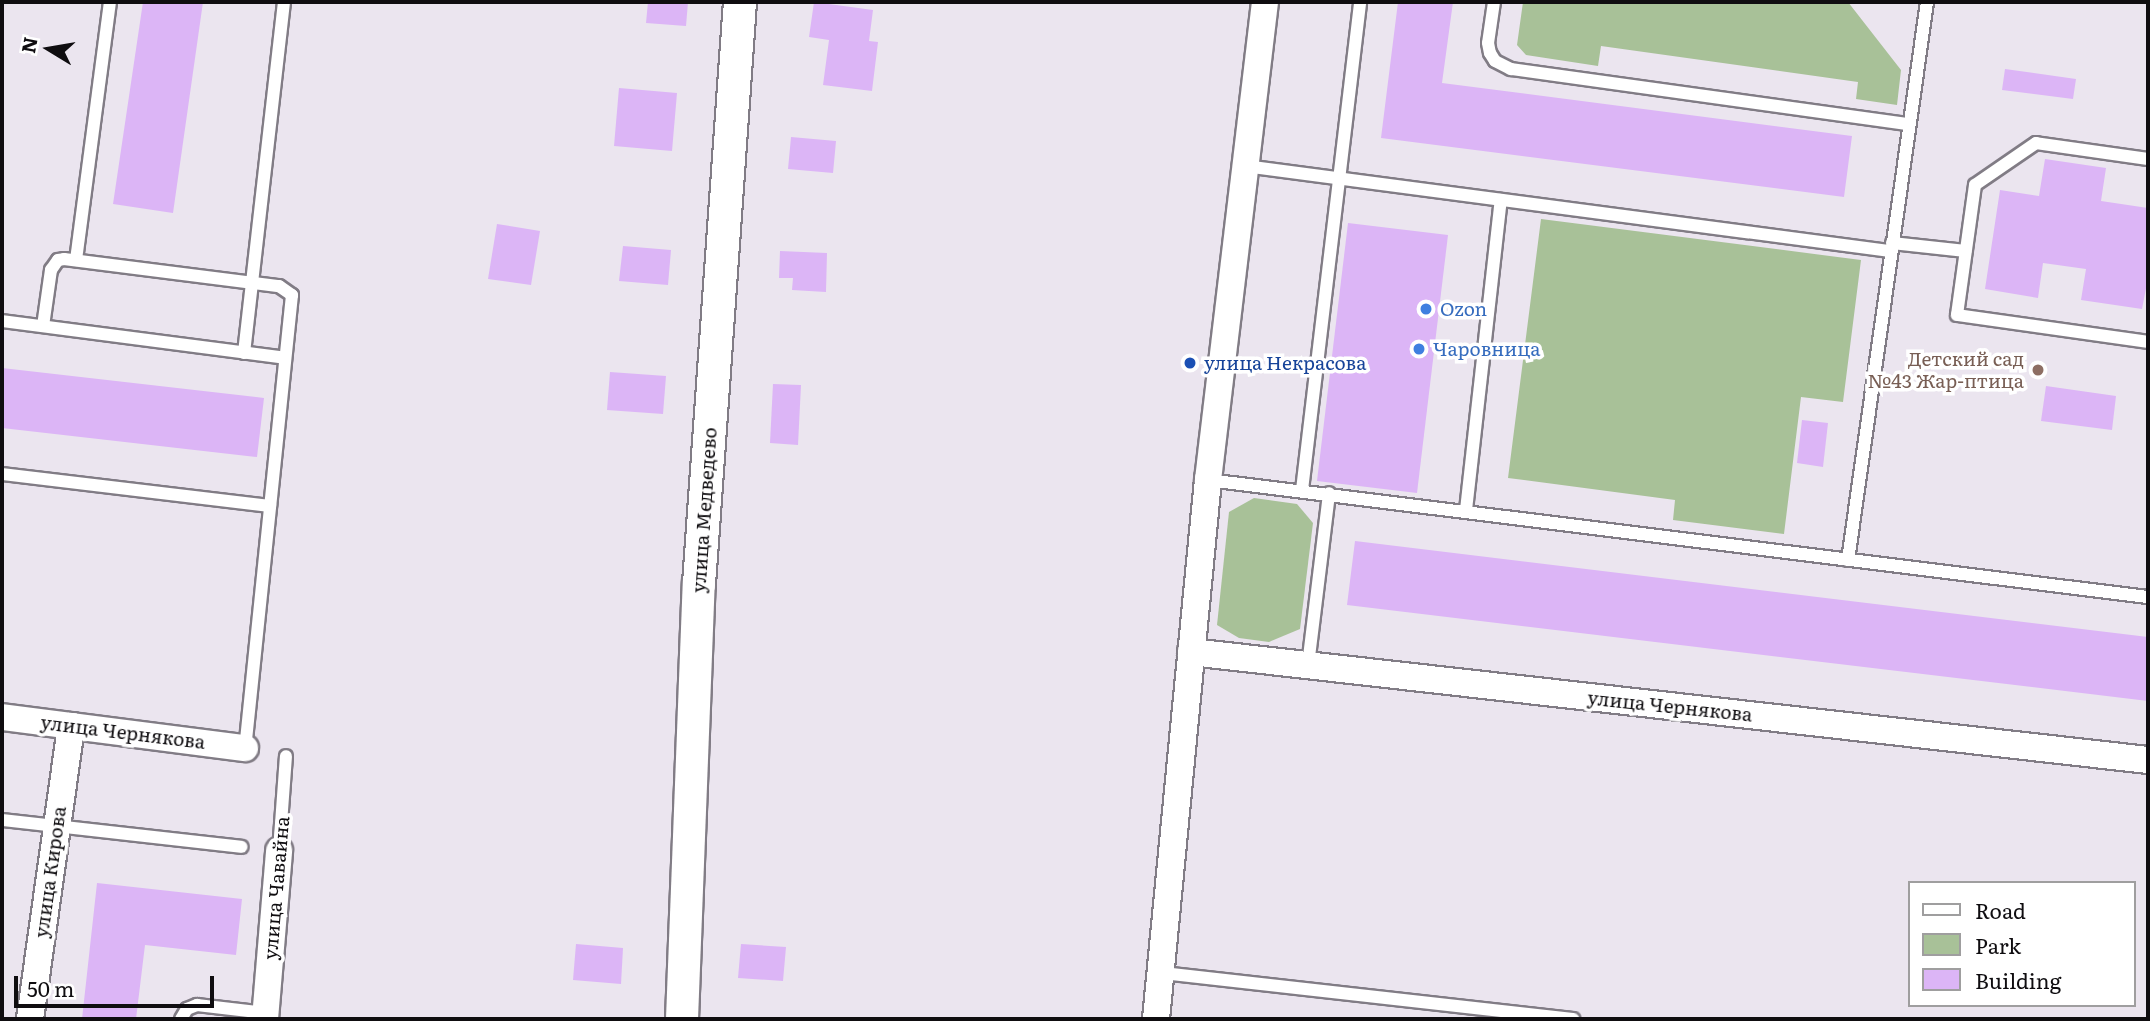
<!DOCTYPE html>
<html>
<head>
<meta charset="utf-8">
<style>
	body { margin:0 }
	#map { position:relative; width:2150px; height:1021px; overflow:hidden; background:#ebe5ef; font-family:Literata,serif }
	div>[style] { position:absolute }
	.green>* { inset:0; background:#a8c198 }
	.building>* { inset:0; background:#dcb5f6 }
	.roads { filter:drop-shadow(2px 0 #817c85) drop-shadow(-2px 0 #817c85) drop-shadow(0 2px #817c85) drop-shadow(0 -2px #817c85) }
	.service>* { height:12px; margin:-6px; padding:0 6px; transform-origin:6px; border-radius:6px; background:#fff }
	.minor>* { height:26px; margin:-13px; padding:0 13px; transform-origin:13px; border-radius:13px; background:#fff }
	.tertiary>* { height:32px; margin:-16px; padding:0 16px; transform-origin:16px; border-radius:16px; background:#fff }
	.dots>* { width:19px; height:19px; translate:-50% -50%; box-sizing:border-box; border:4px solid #fff; border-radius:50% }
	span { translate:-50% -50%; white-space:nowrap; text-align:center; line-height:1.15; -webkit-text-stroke:7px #fff; paint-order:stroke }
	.shop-label { font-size:19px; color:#366cbe }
	.left { translate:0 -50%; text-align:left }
	.education-label { font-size:19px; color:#785e54 }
	.right { translate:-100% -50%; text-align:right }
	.transit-label { font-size:19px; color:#164399 }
	.street-label { font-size:19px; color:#0f0d10 }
	.frame { position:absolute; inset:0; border:4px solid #0f0d10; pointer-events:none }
	.legend { position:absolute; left:1908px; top:881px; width:228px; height:126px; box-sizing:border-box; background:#fff; border:2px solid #9f9e9f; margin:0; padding:9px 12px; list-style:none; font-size:21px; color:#0f0d10 }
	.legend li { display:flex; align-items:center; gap:14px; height:35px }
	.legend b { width:35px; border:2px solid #9f9e9f }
	.north { position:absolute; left:14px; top:14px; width:70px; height:70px; -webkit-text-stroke:5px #fff; paint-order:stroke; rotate:281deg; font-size:19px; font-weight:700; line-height:28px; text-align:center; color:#0f0d10 }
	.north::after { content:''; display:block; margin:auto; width:24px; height:32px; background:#0f0d10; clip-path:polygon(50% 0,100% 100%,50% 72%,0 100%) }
	.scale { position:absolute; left:14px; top:976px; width:200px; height:32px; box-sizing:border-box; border:4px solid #0f0d10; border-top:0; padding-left:9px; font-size:21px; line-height:24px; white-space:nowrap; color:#0f0d10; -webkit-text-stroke:5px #fff; paint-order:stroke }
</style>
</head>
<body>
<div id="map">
	<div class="green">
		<div style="clip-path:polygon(1523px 2px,1848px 2px,1901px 70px,1897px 105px,1856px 99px,1858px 82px,1601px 46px,1598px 66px,1526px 55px,1517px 45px)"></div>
		<div style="clip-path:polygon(1541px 219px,1861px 260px,1843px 402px,1801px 397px,1784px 534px,1673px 520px,1675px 500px,1508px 478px)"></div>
		<div style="clip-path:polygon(1254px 498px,1297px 504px,1313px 523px,1300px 629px,1269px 642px,1239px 638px,1217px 625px,1229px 512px)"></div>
	</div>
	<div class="building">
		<div style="clip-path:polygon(143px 2px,203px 2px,173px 213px,113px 204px)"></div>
		<div style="clip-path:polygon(648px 2px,688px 2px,686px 26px,646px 23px)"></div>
		<div style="clip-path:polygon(814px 2px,873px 10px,869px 41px,878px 42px,872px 91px,823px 85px,829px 40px,809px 37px)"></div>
		<div style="clip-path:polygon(1398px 2px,1453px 2px,1442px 83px,1852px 136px,1844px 197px,1381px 138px)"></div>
		<div style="clip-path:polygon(2005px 69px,2076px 79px,2073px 99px,2002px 90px)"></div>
		<div style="clip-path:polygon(619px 88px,677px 93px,672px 151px,614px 146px)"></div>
		<div style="clip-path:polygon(791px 137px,836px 141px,833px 173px,788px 169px)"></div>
		<div style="clip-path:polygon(2045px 159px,2106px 168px,2101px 201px,2148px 208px,2148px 278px,2142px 309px,2081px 300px,2086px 269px,2043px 263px,2038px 298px,1985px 289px,2000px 190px,2039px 196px)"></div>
		<div style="clip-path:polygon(1348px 223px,1448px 235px,1417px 493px,1317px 481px)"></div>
		<div style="clip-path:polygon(497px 224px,540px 231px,531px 285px,488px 279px)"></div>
		<div style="clip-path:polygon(623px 246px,671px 250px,668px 285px,619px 281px)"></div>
		<div style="clip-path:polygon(780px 251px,827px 253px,826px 292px,792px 290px,793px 278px,779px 278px)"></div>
		<div style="clip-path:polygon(2px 368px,264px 398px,257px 457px,2px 428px)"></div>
		<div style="clip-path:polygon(610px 372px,666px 376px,663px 414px,607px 410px)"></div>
		<div style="clip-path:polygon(773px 384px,801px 385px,798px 445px,770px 443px)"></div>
		<div style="clip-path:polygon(2046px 386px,2116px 396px,2112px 430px,2041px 421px)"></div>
		<div style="clip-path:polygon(1802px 420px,1828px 423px,1823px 467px,1797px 463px)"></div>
		<div style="clip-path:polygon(1355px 541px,2148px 637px,2148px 701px,1347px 605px)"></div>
		<div style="clip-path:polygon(97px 883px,242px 899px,236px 955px,145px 945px,136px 1019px,82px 1019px)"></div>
		<div style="clip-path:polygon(576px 944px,623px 948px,621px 984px,573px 980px)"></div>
		<div style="clip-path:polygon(741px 944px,786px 947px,783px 981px,738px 978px)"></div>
	</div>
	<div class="roads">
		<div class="service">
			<div style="left:1494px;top:2px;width:41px;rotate:98.3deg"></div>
			<div style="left:1488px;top:43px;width:10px;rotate:79deg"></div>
			<div style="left:1490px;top:53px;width:9px;rotate:58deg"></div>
			<div style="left:1495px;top:61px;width:18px;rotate:27deg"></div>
			<div style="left:1511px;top:69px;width:401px;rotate:7.9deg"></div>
			<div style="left:2148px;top:159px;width:113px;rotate:-171.9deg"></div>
			<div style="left:2036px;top:143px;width:74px;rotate:145.5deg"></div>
			<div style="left:1975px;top:185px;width:131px;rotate:97.9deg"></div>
			<div style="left:1957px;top:315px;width:193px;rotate:8deg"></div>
			<div style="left:1245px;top:166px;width:651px;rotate:7.51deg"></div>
			<div style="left:1892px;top:243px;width:74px;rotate:6.2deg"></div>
			<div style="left:76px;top:260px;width:260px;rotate:-82.5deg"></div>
			<div style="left:2px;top:321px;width:285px;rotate:7.4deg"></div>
			<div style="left:43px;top:326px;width:57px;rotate:-81.9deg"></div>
			<div style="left:51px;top:270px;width:12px;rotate:-55deg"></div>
			<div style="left:58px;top:260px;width:6px;rotate:-9deg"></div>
			<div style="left:64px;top:259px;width:217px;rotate:7.2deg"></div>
			<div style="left:279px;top:286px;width:16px;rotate:35deg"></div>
			<div style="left:292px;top:295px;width:455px;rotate:95.9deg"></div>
			<div style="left:244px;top:353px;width:353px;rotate:-83.5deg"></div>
			<div style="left:2px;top:474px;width:270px;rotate:6.8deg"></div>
			<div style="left:1208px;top:480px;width:947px;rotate:7.1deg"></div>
			<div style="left:1302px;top:490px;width:491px;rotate:-83.2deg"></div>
			<div style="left:1466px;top:510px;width:312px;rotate:-83.6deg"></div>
			<div style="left:1848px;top:560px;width:564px;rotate:-81.94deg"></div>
			<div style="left:1308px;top:665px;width:173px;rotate:-83deg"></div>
			<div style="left:2px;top:820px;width:241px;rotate:6.4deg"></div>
			<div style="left:279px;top:851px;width:95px;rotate:-85.8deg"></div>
			<div style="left:1162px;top:973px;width:414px;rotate:6.4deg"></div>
			<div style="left:181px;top:1019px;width:12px;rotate:-59deg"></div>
			<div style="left:187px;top:1009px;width:11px;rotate:-22deg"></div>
			<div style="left:197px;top:1005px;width:69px;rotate:6.6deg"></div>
		</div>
		<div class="minor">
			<div style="left:1191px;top:652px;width:963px;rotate:6.44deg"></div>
			<div style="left:2px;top:717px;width:245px;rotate:7.3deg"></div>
			<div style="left:30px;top:1019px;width:296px;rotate:-82deg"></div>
			<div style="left:265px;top:1019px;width:169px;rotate:-85.2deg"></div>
			<div style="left:1156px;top:1019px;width:542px;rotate:-84.49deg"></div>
			<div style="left:1208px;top:480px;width:481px;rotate:-83.2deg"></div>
		</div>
		<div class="tertiary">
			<div style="left:682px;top:1019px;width:435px;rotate:-87.8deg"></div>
			<div style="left:699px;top:584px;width:583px;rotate:-85.97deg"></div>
		</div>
	</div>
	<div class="dots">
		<div style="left:1426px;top:309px;background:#3f7fe0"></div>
		<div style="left:1419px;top:349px;background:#3f7fe0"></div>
		<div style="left:1190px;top:363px;background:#1a4fb4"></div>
		<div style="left:2038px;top:370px;background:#8d6e63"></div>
	</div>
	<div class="shop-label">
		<span class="left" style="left:1440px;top:309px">Ozon</span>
		<span class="left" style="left:1433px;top:349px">Чаровница</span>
	</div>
	<div class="education-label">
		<span class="right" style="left:2024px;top:370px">Детский сад<br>№43 Жар-птица</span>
	</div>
	<div class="transit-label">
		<span class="left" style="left:1204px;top:363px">улица Некрасова</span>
	</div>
	<div class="street-label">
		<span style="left:704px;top:510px;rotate:-86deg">улица Медведево</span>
		<span style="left:1670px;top:706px;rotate:6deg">улица Чернякова</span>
		<span style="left:123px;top:732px;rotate:7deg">улица Чернякова</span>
		<span style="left:50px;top:872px;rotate:-82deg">улица Кирова</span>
		<span style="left:276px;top:888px;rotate:-85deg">улица Чавайна</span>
	</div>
	<div class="frame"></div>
	<ul class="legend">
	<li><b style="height:9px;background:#fff"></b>Road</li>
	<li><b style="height:19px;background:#a8c198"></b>Park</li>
	<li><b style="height:19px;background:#dcb5f6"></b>Building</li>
	</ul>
	<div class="north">N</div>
	<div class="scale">50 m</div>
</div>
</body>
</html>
